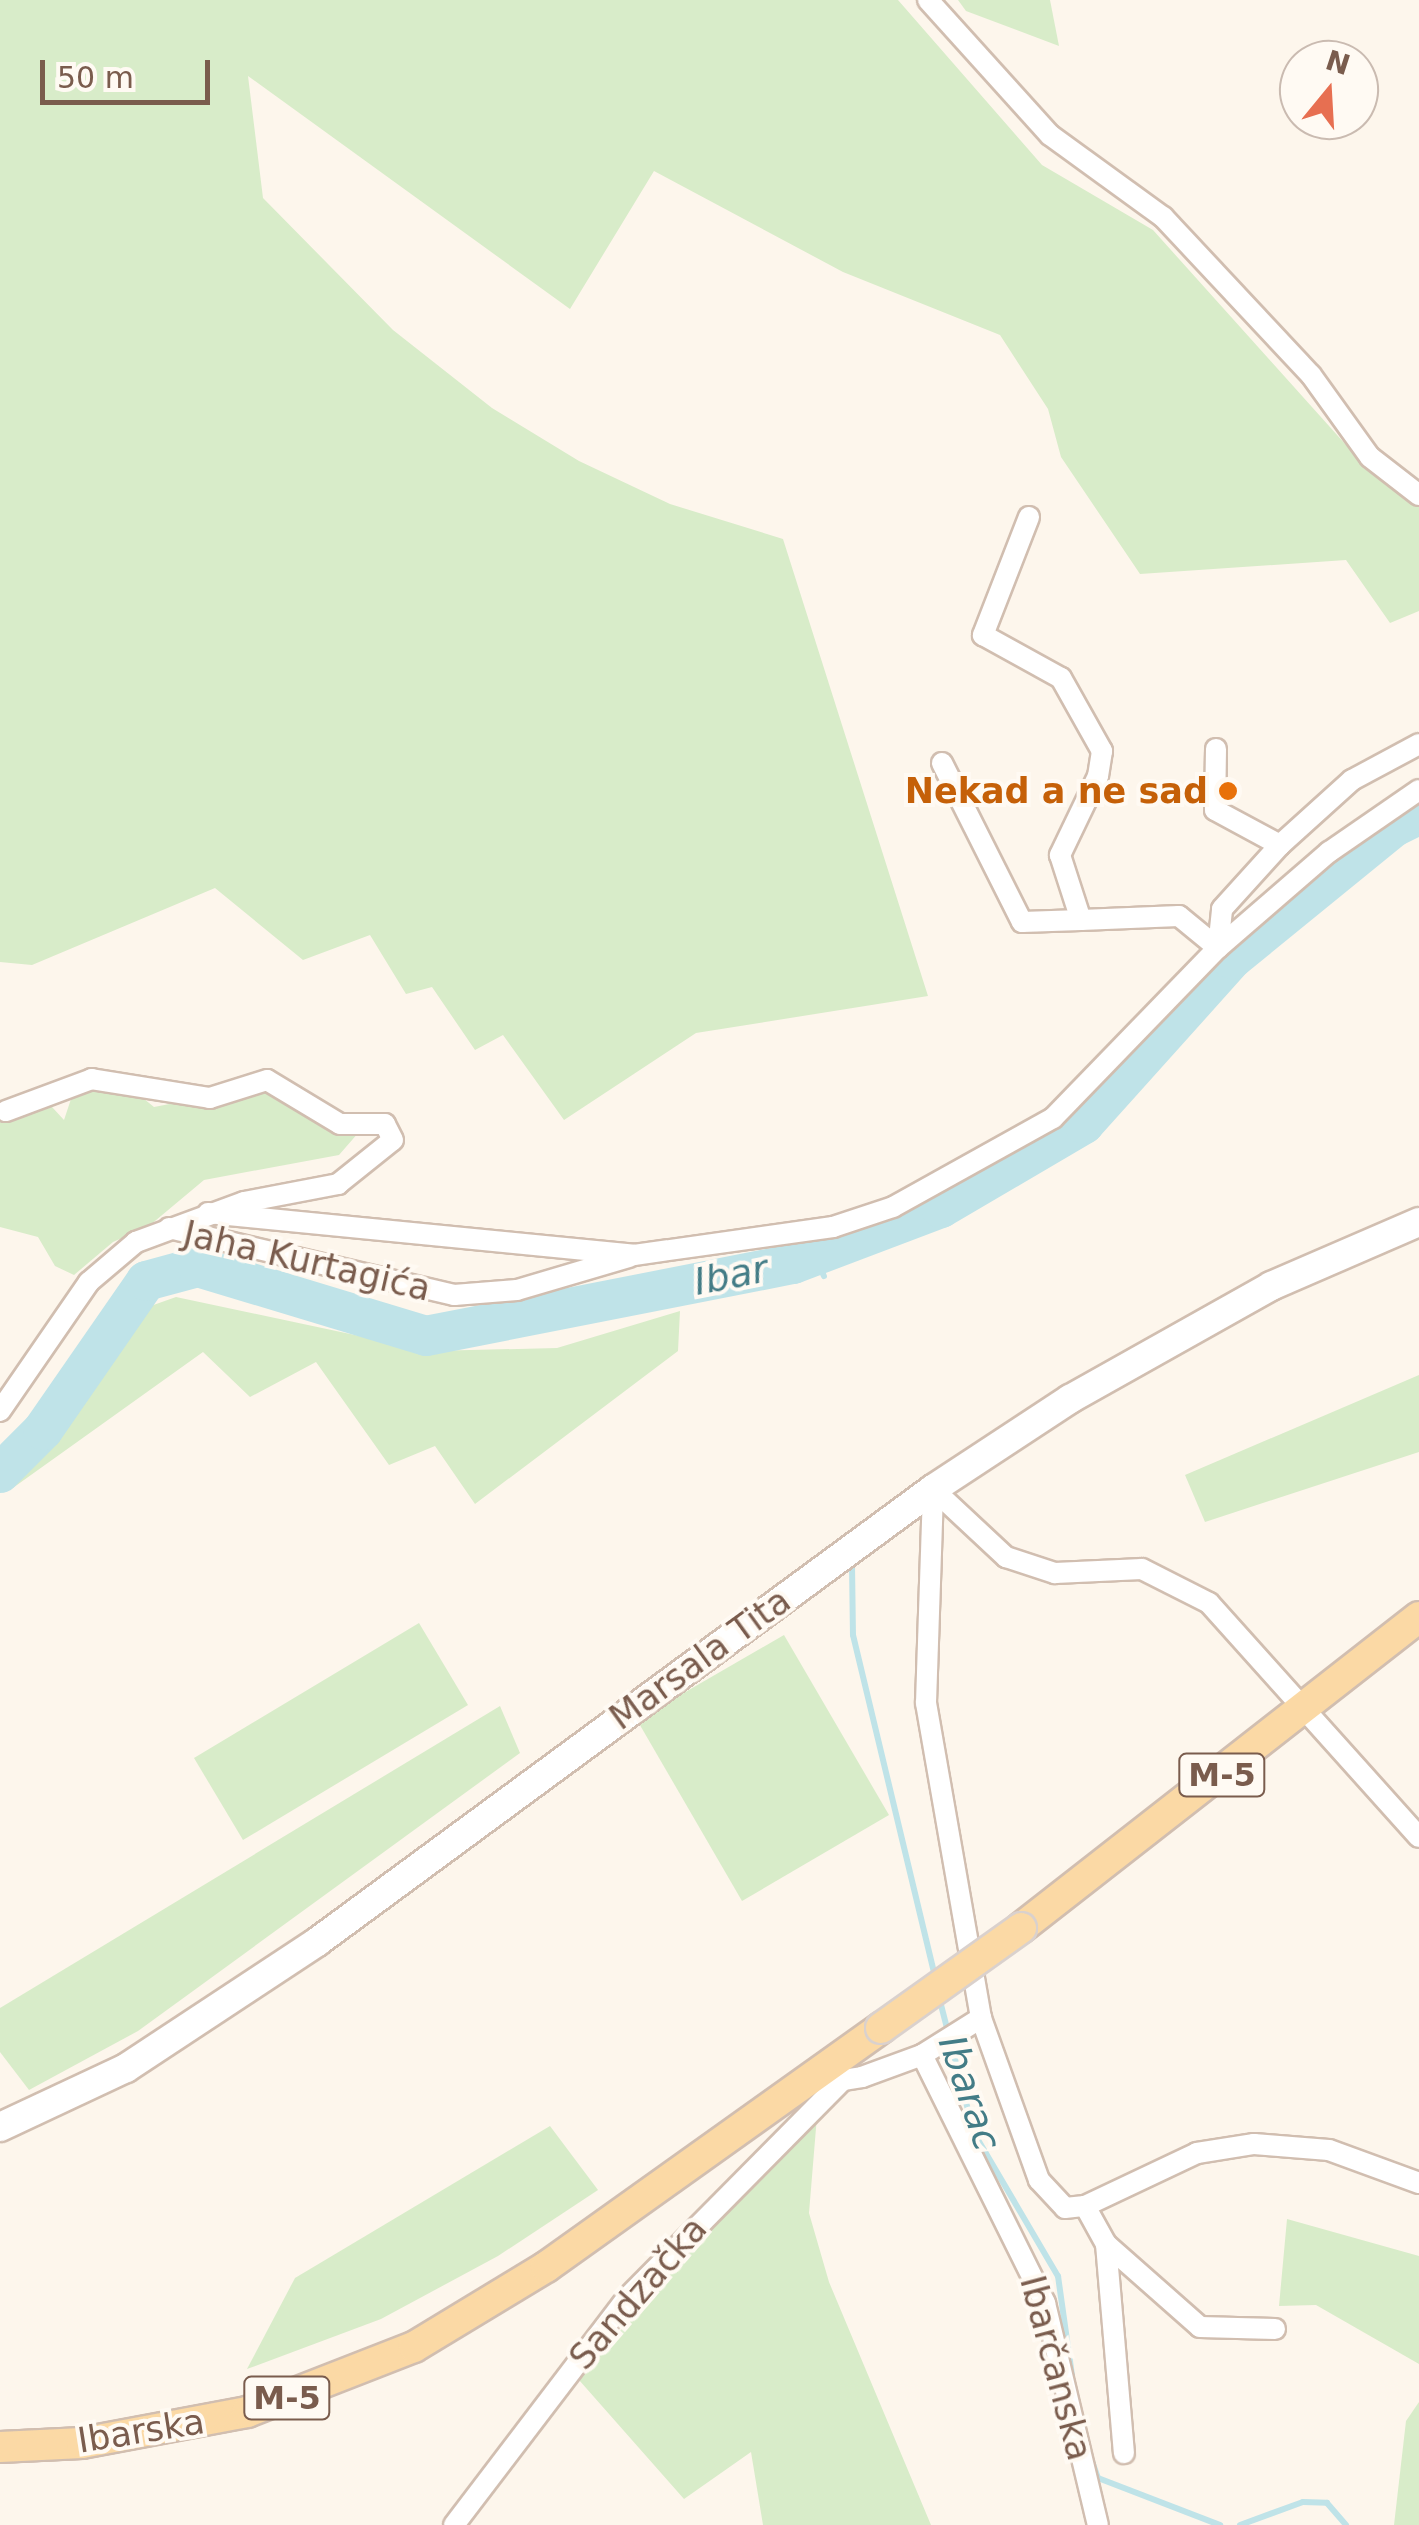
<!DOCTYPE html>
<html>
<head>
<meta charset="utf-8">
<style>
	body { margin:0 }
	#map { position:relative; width:1419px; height:2525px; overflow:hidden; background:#fdf6ec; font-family:"DejaVu Sans",sans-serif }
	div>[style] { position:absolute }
	.green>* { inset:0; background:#d8ecc9 }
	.stream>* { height:6px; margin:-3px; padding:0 3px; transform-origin:3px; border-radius:3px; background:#bfe3e8 }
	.river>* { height:40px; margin:-20px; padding:0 20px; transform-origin:20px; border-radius:20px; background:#bfe3e8 }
	.roads { filter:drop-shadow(2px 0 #d1beb0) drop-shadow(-2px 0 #d1beb0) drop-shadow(0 2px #d1beb0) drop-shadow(0 -2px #d1beb0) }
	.street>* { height:20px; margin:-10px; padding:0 10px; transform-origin:10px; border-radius:10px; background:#fff }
	.secondary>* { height:28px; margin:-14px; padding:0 14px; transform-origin:14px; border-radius:14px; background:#fff }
	.primary>* { height:30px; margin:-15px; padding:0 15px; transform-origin:15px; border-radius:15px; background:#fbd9a5 }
	.bridges { filter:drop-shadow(2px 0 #dad1cd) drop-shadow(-2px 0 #dad1cd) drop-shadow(0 2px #dad1cd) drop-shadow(0 -2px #dad1cd) }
	.primary-bridge>* { height:30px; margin:-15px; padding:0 15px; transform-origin:15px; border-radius:15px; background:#fbd9a5 }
	.dots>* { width:28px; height:28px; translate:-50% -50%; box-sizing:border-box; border:5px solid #fffaf3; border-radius:50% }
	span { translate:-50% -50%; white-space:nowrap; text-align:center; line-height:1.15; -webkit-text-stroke:8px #fffaf3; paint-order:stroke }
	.shield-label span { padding:2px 8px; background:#fffaf3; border:2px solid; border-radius:8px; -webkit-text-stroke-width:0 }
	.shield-label { font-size:32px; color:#7a5c4d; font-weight:700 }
	.food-label { font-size:35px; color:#c56008; font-weight:700 }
	.right { translate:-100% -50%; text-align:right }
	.street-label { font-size:35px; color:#7a5c4d }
	.water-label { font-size:38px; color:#437c86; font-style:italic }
	.north { position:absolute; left:1279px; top:40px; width:100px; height:100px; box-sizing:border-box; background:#fffaf3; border:2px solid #cabbb1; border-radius:50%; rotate:18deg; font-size:28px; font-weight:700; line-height:40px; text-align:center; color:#7a5c4d }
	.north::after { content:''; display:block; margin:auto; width:35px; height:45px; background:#e76f51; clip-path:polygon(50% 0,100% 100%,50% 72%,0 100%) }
	.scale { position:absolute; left:40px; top:60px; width:170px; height:45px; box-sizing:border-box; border:5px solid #7a5c4d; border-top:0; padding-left:12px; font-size:30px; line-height:35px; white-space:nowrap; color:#7a5c4d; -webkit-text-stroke:8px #fffaf3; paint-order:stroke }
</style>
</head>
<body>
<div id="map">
	<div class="green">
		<div style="clip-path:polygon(0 0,898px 0,1042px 165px,1153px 230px,1364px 465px,1419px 494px,1419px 611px,1390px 623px,1346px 560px,1140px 574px,1061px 457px,1048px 409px,1000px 335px,843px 272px,654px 171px,570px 309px,248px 76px,263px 198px,393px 330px,492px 408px,579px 461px,670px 504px,783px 539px,928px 996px,696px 1033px,564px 1120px,503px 1035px,475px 1050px,432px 987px,406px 994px,370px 935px,303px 960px,215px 888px,32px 965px,0 962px)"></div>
		<div style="clip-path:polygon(958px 0,1050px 0,1059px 46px,966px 11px)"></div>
		<div style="clip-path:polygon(268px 1085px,366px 1124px,339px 1155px,204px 1180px,149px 1226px,113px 1242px,74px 1275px,55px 1266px,38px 1237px,0 1227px,0 1103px,40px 1094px,64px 1120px,75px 1087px,128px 1086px,154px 1107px)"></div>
		<div style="clip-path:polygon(176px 1297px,430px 1351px,557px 1348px,680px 1311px,678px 1351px,475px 1504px,435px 1446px,389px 1465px,316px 1362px,250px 1397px,203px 1352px,10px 1490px,145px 1308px)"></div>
		<div style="clip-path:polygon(1419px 1375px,1419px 1452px,1205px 1522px,1185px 1475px)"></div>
		<div style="clip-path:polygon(419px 1623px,468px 1705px,243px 1840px,194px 1758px)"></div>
		<div style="clip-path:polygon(784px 1635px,889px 1815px,742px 1901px,637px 1720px)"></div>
		<div style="clip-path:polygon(500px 1706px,520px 1753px,138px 2031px,29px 2090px,0 2052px,0 2008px)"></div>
		<div style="clip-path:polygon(817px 2116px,809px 2213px,829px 2282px,931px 2525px,763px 2525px,751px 2452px,684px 2499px,579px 2380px,672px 2269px)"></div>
		<div style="clip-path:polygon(550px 2126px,598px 2190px,498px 2256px,381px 2319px,247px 2369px,295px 2278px)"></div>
		<div style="clip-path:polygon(1287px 2219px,1419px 2256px,1419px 2364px,1316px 2305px,1279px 2306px)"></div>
		<div style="clip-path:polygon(1419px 2402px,1419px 2525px,1394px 2525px,1406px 2421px)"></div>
	</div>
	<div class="stream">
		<div style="left:815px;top:1256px;width:22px;rotate:66deg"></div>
		<div style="left:852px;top:1565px;width:70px;rotate:89.2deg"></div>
		<div style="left:853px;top:1635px;width:355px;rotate:76.5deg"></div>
		<div style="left:939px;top:1997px;width:140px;rotate:75.6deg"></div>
		<div style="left:974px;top:2133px;width:166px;rotate:59.6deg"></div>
		<div style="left:1058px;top:2276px;width:101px;rotate:82deg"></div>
		<div style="left:1092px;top:2461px;width:18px;rotate:71deg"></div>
		<div style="left:1098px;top:2478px;width:131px;rotate:21.1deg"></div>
		<div style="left:1240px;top:2525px;width:67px;rotate:-20.1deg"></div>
		<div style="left:1303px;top:2502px;width:24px;rotate:2deg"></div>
		<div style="left:1327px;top:2503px;width:29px;rotate:49deg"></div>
	</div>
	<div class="river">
		<div style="left:0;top:1473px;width:61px;rotate:-45deg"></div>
		<div style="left:43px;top:1430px;width:181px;rotate:-55.3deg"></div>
		<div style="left:146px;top:1281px;width:54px;rotate:-15.1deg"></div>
		<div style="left:198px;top:1267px;width:238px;rotate:16.8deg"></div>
		<div style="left:426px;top:1336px;width:374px;rotate:-11.1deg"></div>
		<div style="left:793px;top:1264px;width:158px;rotate:-20.7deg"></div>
		<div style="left:941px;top:1208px;width:166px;rotate:-30.4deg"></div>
		<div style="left:1084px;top:1124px;width:222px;rotate:-48.1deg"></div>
		<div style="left:1232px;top:959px;width:209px;rotate:-39.2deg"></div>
		<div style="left:1394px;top:827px;width:28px;rotate:-26deg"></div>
	</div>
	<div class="roads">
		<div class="street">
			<div style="left:928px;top:0;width:182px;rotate:47.9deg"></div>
			<div style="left:1050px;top:135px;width:140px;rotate:36deg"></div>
			<div style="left:1163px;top:217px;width:216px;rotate:46.9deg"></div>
			<div style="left:1311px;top:375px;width:101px;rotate:54.3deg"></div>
			<div style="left:1370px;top:457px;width:62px;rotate:37.8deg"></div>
			<div style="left:1029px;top:517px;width:127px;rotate:111.3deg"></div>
			<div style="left:983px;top:635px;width:89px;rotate:28.9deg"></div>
			<div style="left:1061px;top:678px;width:84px;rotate:60.7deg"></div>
			<div style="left:1102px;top:751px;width:25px;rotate:99deg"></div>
			<div style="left:1098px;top:776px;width:88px;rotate:115.7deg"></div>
			<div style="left:1060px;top:855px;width:68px;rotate:72.1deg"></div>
			<div style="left:1081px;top:920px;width:98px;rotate:-2.3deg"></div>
			<div style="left:1179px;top:916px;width:50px;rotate:39.4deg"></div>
			<div style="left:1216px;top:749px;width:61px;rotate:90.9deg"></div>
			<div style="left:1215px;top:810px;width:74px;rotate:28.3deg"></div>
			<div style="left:942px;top:763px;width:178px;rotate:63.3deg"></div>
			<div style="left:1022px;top:922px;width:59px;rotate:-1.9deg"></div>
			<div style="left:1218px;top:948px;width:39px;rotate:-84deg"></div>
			<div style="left:1222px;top:909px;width:86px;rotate:-47.8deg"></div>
			<div style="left:1280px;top:845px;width:97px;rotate:-42.1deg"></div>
			<div style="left:1352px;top:780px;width:76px;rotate:-28.2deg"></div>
			<div style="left:208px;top:1213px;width:428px;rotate:5.6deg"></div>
			<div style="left:634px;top:1255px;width:201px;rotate:-8deg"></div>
			<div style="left:833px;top:1227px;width:63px;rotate:-18.4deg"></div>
			<div style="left:893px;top:1207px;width:183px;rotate:-29.1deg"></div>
			<div style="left:1053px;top:1118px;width:237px;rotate:-45.9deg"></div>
			<div style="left:1218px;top:948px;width:147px;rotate:-40.9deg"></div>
			<div style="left:1329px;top:852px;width:109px;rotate:-34.6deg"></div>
			<div style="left:169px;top:1228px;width:293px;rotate:13.2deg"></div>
			<div style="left:454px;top:1295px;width:63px;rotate:-4.5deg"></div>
			<div style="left:517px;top:1290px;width:117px;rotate:-16.4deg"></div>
			<div style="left:0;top:1411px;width:157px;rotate:-55.4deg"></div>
			<div style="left:89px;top:1282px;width:62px;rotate:-40.4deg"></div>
			<div style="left:136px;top:1242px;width:115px;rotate:-20.3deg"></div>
			<div style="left:244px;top:1202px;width:96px;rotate:-10.8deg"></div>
			<div style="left:338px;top:1184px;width:70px;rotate:-38.7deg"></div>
			<div style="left:393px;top:1140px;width:18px;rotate:-117deg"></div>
			<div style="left:385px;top:1124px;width:45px;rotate:180deg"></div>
			<div style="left:340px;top:1124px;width:85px;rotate:-148.9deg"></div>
			<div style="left:267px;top:1080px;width:60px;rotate:162.5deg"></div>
			<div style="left:210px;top:1098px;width:120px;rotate:-170.9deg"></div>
			<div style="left:92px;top:1079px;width:92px;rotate:159.6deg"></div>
			<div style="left:933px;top:1489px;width:100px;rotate:43deg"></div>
			<div style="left:1006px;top:1557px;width:52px;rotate:18.1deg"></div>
			<div style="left:1055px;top:1573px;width:87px;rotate:-2.6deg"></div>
			<div style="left:1142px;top:1569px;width:75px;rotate:26.9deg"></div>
			<div style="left:1209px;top:1603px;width:314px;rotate:48.1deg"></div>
			<div style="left:981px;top:2018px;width:172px;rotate:70.3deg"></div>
			<div style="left:1039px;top:2180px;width:38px;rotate:47deg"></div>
			<div style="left:1065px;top:2208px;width:20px;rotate:-6deg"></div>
			<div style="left:1085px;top:2206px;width:124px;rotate:-25.3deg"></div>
			<div style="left:1197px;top:2153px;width:58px;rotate:-9deg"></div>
			<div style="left:1254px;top:2144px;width:75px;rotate:4.6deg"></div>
			<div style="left:1329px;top:2150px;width:96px;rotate:20.1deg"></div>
			<div style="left:922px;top:2055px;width:277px;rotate:63.6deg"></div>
			<div style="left:1045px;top:2303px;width:228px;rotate:76.6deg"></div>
			<div style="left:832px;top:2063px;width:20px;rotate:57deg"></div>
			<div style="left:843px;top:2080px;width:19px;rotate:-9deg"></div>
			<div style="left:862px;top:2077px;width:64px;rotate:-20.1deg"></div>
			<div style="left:922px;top:2055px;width:70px;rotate:-32.1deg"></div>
			<div style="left:981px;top:2018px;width:320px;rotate:-99.9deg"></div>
			<div style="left:926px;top:1703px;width:214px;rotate:-88.1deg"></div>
			<div style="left:1085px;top:2206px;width:43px;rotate:61.1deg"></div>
			<div style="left:1106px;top:2244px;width:125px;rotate:41.4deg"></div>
			<div style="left:1200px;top:2327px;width:75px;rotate:1.5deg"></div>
			<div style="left:1106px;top:2244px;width:210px;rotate:85.1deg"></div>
			<div style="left:454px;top:2525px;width:285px;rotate:-52.7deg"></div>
			<div style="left:627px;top:2298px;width:307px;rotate:-45.3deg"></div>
		</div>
		<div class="secondary">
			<div style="left:0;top:2127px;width:139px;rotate:-25.1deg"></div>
			<div style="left:126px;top:2068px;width:229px;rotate:-33.4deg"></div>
			<div style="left:317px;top:1942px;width:765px;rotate:-36.33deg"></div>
			<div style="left:933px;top:1489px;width:164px;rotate:-33.3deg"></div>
			<div style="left:1070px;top:1399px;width:231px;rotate:-29.3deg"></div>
			<div style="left:1271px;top:1286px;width:161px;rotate:-23.4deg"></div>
		</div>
		<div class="primary">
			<div style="left:1021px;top:1928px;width:505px;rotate:-38deg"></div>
			<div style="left:0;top:2447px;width:82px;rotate:-2.8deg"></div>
			<div style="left:82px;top:2443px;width:168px;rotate:-10.6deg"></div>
			<div style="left:247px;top:2412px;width:179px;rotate:-21.3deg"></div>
			<div style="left:414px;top:2347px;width:154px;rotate:-31.2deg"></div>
			<div style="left:546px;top:2267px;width:412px;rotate:-35.5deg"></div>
		</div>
	</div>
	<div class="bridges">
		<div class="primary-bridge">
			<div style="left:881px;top:2028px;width:172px;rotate:-35.5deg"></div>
		</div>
	</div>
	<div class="dots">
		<div style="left:1228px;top:791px;background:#e8710a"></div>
	</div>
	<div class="shield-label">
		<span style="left:1222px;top:1775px">M-5</span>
		<span style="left:287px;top:2398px">M-5</span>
	</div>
	<div class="food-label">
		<span class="right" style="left:1208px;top:791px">Nekad a ne sad</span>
	</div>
	<div class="street-label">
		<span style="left:307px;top:1261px;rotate:13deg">Jaha Kurtagića</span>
		<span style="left:700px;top:1659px;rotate:-36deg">Marsala Tita</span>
		<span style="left:638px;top:2293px;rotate:-49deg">Sandzačka</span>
		<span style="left:1056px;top:2368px;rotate:75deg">Ibarčanska</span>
		<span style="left:141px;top:2431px;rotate:-9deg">Ibarska</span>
	</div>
	<div class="water-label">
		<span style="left:731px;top:1276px;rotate:-11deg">Ibar</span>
		<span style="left:969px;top:2093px;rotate:71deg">Ibarac</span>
	</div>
	<div class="north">N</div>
	<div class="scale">50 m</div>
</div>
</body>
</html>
